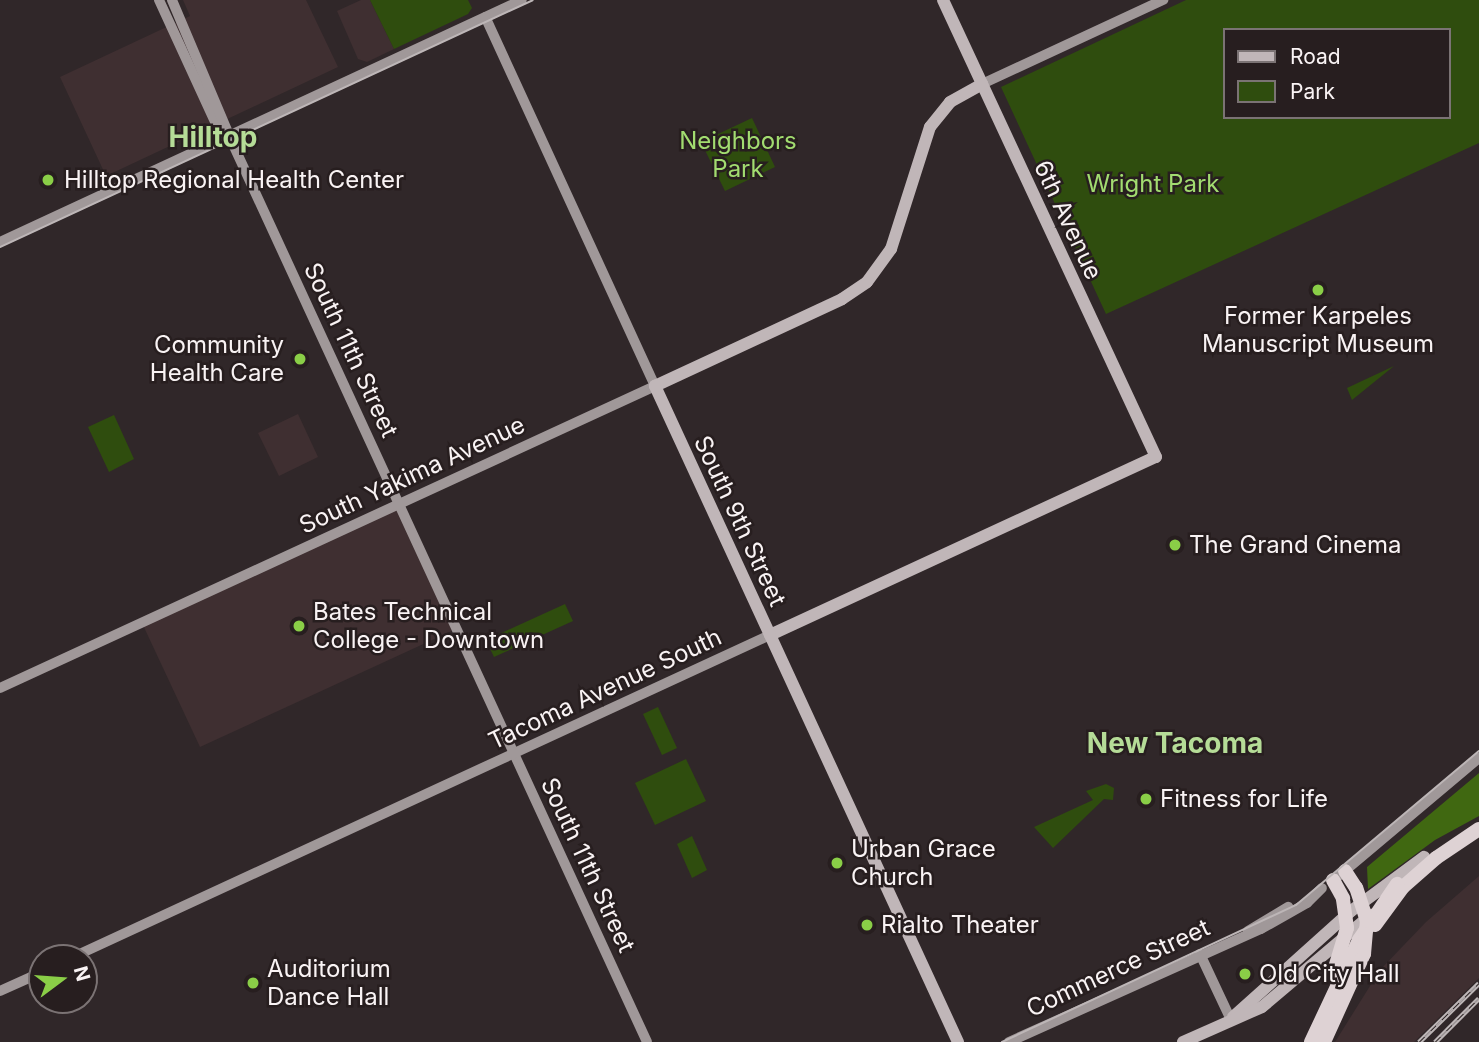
<!DOCTYPE html>
<html>
<head>
<meta charset="utf-8">
<style>
	body { margin:0 }
	#map { position:relative; width:1479px; height:1042px; overflow:hidden; background:#302729; font-family:Inter,sans-serif }
	div>[style] { position:absolute }
	.built>* { inset:0; background:#3f2f31 }
	.green>* { inset:0; background:#2f4d0e }
	.forest>* { inset:0; background:#406811 }
	.secondary>* { height:10px; margin:-5px; padding:0 5px; transform-origin:5px; border-radius:5px; background:#a09899 }
	.primary>* { height:12px; margin:-6px; padding:0 6px; transform-origin:6px; border-radius:6px; background:#c0b6b8 }
	.highway>* { height:14px; margin:-7px; padding:0 7px; transform-origin:7px; border-radius:7px; background:#ded2d4 }
	.tram>* { height:2px; margin:-1px; padding:0 1px; transform-origin:1px; border-radius:1px; background:#bdb6b7 }
	.rail>* { height:5px; margin-top:-2.5px; transform-origin:0; background:repeating-linear-gradient(90deg,#271e1f 0 8px,#bdb6b7 0 16px); box-sizing:border-box; border-block:2px solid #bdb6b7 }
	.highway-bridge>* { height:14px; margin:-7px; padding:0 7px; transform-origin:7px; border-radius:7px; background:#ded2d4 }
	.dots>* { width:19px; height:19px; translate:-50% -50%; box-sizing:border-box; border:4px solid #271e1f; border-radius:50% }
	span { translate:-50% -50%; white-space:nowrap; text-align:center; line-height:1.15; -webkit-text-stroke:5px #271e1f; paint-order:stroke }
	.park-label { font-size:24px; color:#a2dc70 }
	.poi-label { font-size:24px; color:#f9f3f4 }
	.left { translate:0 -50%; text-align:left }
	.right { translate:-100% -50%; text-align:right }
	.street-label { font-size:24px; color:#f9f3f4 }
	.quarter-label { font-size:28px; color:#b5dc97; font-weight:700 }
	.legend { position:absolute; left:1223px; top:28px; width:228px; height:91px; box-sizing:border-box; background:#271e1f; border:2px solid #7b7374; margin:0; padding:9px 12px; list-style:none; font-size:21px; color:#f9f3f4 }
	.legend li { display:flex; align-items:center; gap:14px; height:35px }
	.legend b { width:35px; border:2px solid #7b7374 }
	.north { position:absolute; left:28px; top:944px; width:70px; height:70px; box-sizing:border-box; background:#271e1f; border:2px solid #7b7374; border-radius:50%; rotate:74deg; font-size:19px; font-weight:700; line-height:28px; text-align:center; color:#f9f3f4 }
	.north::after { content:''; display:block; margin:auto; width:24px; height:32px; background:#8ace47; clip-path:polygon(50% 0,100% 100%,50% 72%,0 100%) }
</style>
</head>
<body>
<div id="map">
	<div class="built">
		<div style="clip-path:polygon(183px 0,306px 0,338px 67px,106px 176px,60px 77px,190px 16px)"></div>
		<div style="clip-path:polygon(361px 0,370px 0,394px 49px,367px 62px,358px 59px,337px 11px)"></div>
		<div style="clip-path:polygon(298px 414px,318px 457px,279px 476px,258px 433px)"></div>
		<div style="clip-path:polygon(399px 504px,456px 629px,200px 747px,142px 623px)"></div>
		<div style="clip-path:polygon(1479px 876px,1479px 978px,1414px 1042px,1335px 1042px,1380px 970px,1426px 922px)"></div>
	</div>
	<div class="green">
		<div style="clip-path:polygon(370px 0,468px 0,472px 8px,468px 14px,394px 49px)"></div>
		<div style="clip-path:polygon(evenodd,1186px 0,1479px 0,1479px 143px,1106px 314px,1001px 87px,1186px 0,1225px 30px,1449px 30px,1449px 117px,1225px 117px,1225px 30px)"></div>
		<div style="clip-path:polygon(752px 118px,775px 167px,725px 191px,701px 142px)"></div>
		<div style="clip-path:polygon(1394px 366px,1352px 400px,1347px 388px)"></div>
		<div style="clip-path:polygon(114px 415px,134px 459px,109px 472px,88px 427px)"></div>
		<div style="clip-path:polygon(565px 604px,573px 621px,494px 657px,486px 640px)"></div>
		<div style="clip-path:polygon(658px 707px,677px 748px,662px 755px,643px 714px)"></div>
		<div style="clip-path:polygon(686px 759px,706px 801px,655px 825px,635px 783px)"></div>
		<div style="clip-path:polygon(1106px 784px,1114px 788px,1113px 800px,1104px 799px,1053px 848px,1034px 827px,1093px 800px,1086px 791px)"></div>
		<div style="clip-path:polygon(692px 836px,707px 870px,692px 878px,677px 844px)"></div>
	</div>
	<div class="forest">
		<div style="clip-path:polygon(1479px 773px,1479px 816px,1435px 840px,1368px 889px,1367px 867px)"></div>
	</div>
	<div class="secondary">
		<div style="left:159px;top:0;width:141px;rotate:65.3deg"></div>
		<div style="left:218px;top:128px;width:11px;rotate:27deg"></div>
		<div style="left:172px;top:0;width:152px;rotate:67.1deg"></div>
		<div style="left:231px;top:140px;width:993px;rotate:65.24deg"></div>
		<div style="left:982px;top:84px;width:200px;rotate:-24.9deg"></div>
		<div style="left:0;top:242px;width:575px;rotate:-24.87deg"></div>
		<div style="left:0;top:688px;width:721px;rotate:-24.75deg"></div>
		<div style="left:655px;top:386px;width:406px;rotate:-114.7deg"></div>
		<div style="left:1340px;top:875px;width:182px;rotate:-40.1deg"></div>
		<div style="left:1248px;top:931px;width:47px;rotate:-31deg"></div>
		<div style="left:1200px;top:954px;width:73px;rotate:64.8deg"></div>
		<div style="left:71px;top:958px;width:770px;rotate:-24.8deg"></div>
		<div style="left:0;top:991px;width:46px;rotate:-24.3deg"></div>
		<div style="left:1009px;top:1042px;width:276px;rotate:-24.2deg"></div>
		<div style="left:1261px;top:929px;width:53px;rotate:-29.5deg"></div>
		<div style="left:1307px;top:903px;width:21px;rotate:-45deg"></div>
	</div>
	<div class="primary">
		<div style="left:770px;top:635px;width:425px;rotate:-24.8deg"></div>
		<div style="left:1156px;top:457px;width:504px;rotate:-114.99deg"></div>
		<div style="left:1233px;top:1017px;width:159px;rotate:-41.9deg"></div>
		<div style="left:1351px;top:911px;width:91px;rotate:-36.5deg"></div>
		<div style="left:958px;top:1042px;width:723px;rotate:-114.79deg"></div>
		<div style="left:655px;top:386px;width:206px;rotate:-24.9deg"></div>
		<div style="left:842px;top:299px;width:30px;rotate:-34deg"></div>
		<div style="left:867px;top:282px;width:41px;rotate:-54deg"></div>
		<div style="left:891px;top:249px;width:128px;rotate:-72.3deg"></div>
		<div style="left:930px;top:127px;width:32px;rotate:-51deg"></div>
		<div style="left:950px;top:102px;width:37px;rotate:-29deg"></div>
		<div style="left:1183px;top:1042px;width:86px;rotate:-23.9deg"></div>
		<div style="left:1262px;top:1007px;width:143px;rotate:-40.2deg"></div>
	</div>
	<div class="highway">
		<div style="left:1345px;top:871px;width:20px;rotate:57deg"></div>
		<div style="left:1333px;top:880px;width:21px;rotate:61deg"></div>
		<div style="left:1375px;top:925px;width:47px;rotate:-53.6deg"></div>
		<div style="left:1403px;top:887px;width:44px;rotate:-41.3deg"></div>
		<div style="left:1436px;top:858px;width:52px;rotate:-34deg"></div>
	</div>
	<div class="tram">
		<div style="left:0;top:247px;width:587px;rotate:-24.86deg"></div>
		<div style="left:1002px;top:1042px;width:324px;rotate:-25deg"></div>
		<div style="left:1296px;top:905px;width:239px;rotate:-40.1deg"></div>
	</div>
	<div class="rail">
		<div style="left:1419px;top:1042px;width:84px;rotate:-44.5deg"></div>
		<div style="left:1435px;top:1042px;width:62px;rotate:-45deg"></div>
	</div>
	<div class="highway-bridge">
		<div style="left:1334px;top:971px;width:45px;rotate:-73.2deg"></div>
		<div style="left:1347px;top:928px;width:30px;rotate:-98deg"></div>
		<div style="left:1311px;top:1042px;width:113px;rotate:-64.8deg"></div>
		<div style="left:1359px;top:940px;width:68px;rotate:-55.8deg"></div>
		<div style="left:1324px;top:1042px;width:97px;rotate:-65.6deg"></div>
		<div style="left:1364px;top:954px;width:33px;rotate:-85deg"></div>
		<div style="left:1367px;top:921px;width:35px;rotate:-108deg"></div>
	</div>
	<div class="dots">
		<div style="left:48px;top:180px;background:#8ace47"></div>
		<div style="left:1318px;top:290px;background:#8ace47"></div>
		<div style="left:300px;top:359px;background:#8ace47"></div>
		<div style="left:1175px;top:545px;background:#8ace47"></div>
		<div style="left:299px;top:626px;background:#8ace47"></div>
		<div style="left:1146px;top:799px;background:#8ace47"></div>
		<div style="left:837px;top:863px;background:#8ace47"></div>
		<div style="left:867px;top:925px;background:#8ace47"></div>
		<div style="left:1245px;top:974px;background:#8ace47"></div>
		<div style="left:253px;top:983px;background:#8ace47"></div>
	</div>
	<div class="park-label">
		<span style="left:738px;top:155px">Neighbors<br>Park</span>
		<span style="left:1153px;top:184px">Wright Park</span>
	</div>
	<div class="poi-label">
		<span class="left" style="left:64px;top:180px">Hilltop Regional Health Center</span>
		<span style="left:1318px;top:330px">Former Karpeles<br>Manuscript Museum</span>
		<span class="right" style="left:284px;top:359px">Community<br>Health Care</span>
		<span class="left" style="left:1189px;top:545px">The Grand Cinema</span>
		<span class="left" style="left:313px;top:626px">Bates Technical<br>College - Downtown</span>
		<span class="left" style="left:1160px;top:799px">Fitness for Life</span>
		<span class="left" style="left:851px;top:863px">Urban Grace<br>Church</span>
		<span class="left" style="left:881px;top:925px">Rialto Theater</span>
		<span class="left" style="left:267px;top:983px">Auditorium<br>Dance Hall</span>
		<span class="left" style="left:1259px;top:974px">Old City Hall</span>
	</div>
	<div class="street-label">
		<span style="left:1068px;top:220px;rotate:65deg">6th Avenue</span>
		<span style="left:351px;top:350px;rotate:65deg">South 11th Street</span>
		<span style="left:412px;top:475px;rotate:-25deg">South Yakima Avenue</span>
		<span style="left:740px;top:521px;rotate:65deg">South 9th Street</span>
		<span style="left:605px;top:689px;rotate:-25deg">Tacoma Avenue South</span>
		<span style="left:588px;top:865px;rotate:65deg">South 11th Street</span>
		<span style="left:1118px;top:968px;rotate:-25deg">Commerce Street</span>
	</div>
	<div class="quarter-label">
		<span style="left:213px;top:137px">Hilltop</span>
		<span style="left:1175px;top:743px">New Tacoma</span>
	</div>
	<ul class="legend">
	<li><b style="height:9px;background:#c0b6b8"></b>Road</li>
	<li><b style="height:19px;background:#2f4d0e"></b>Park</li>
	</ul>
	<div class="north">N</div>
</div>
</body>
</html>
